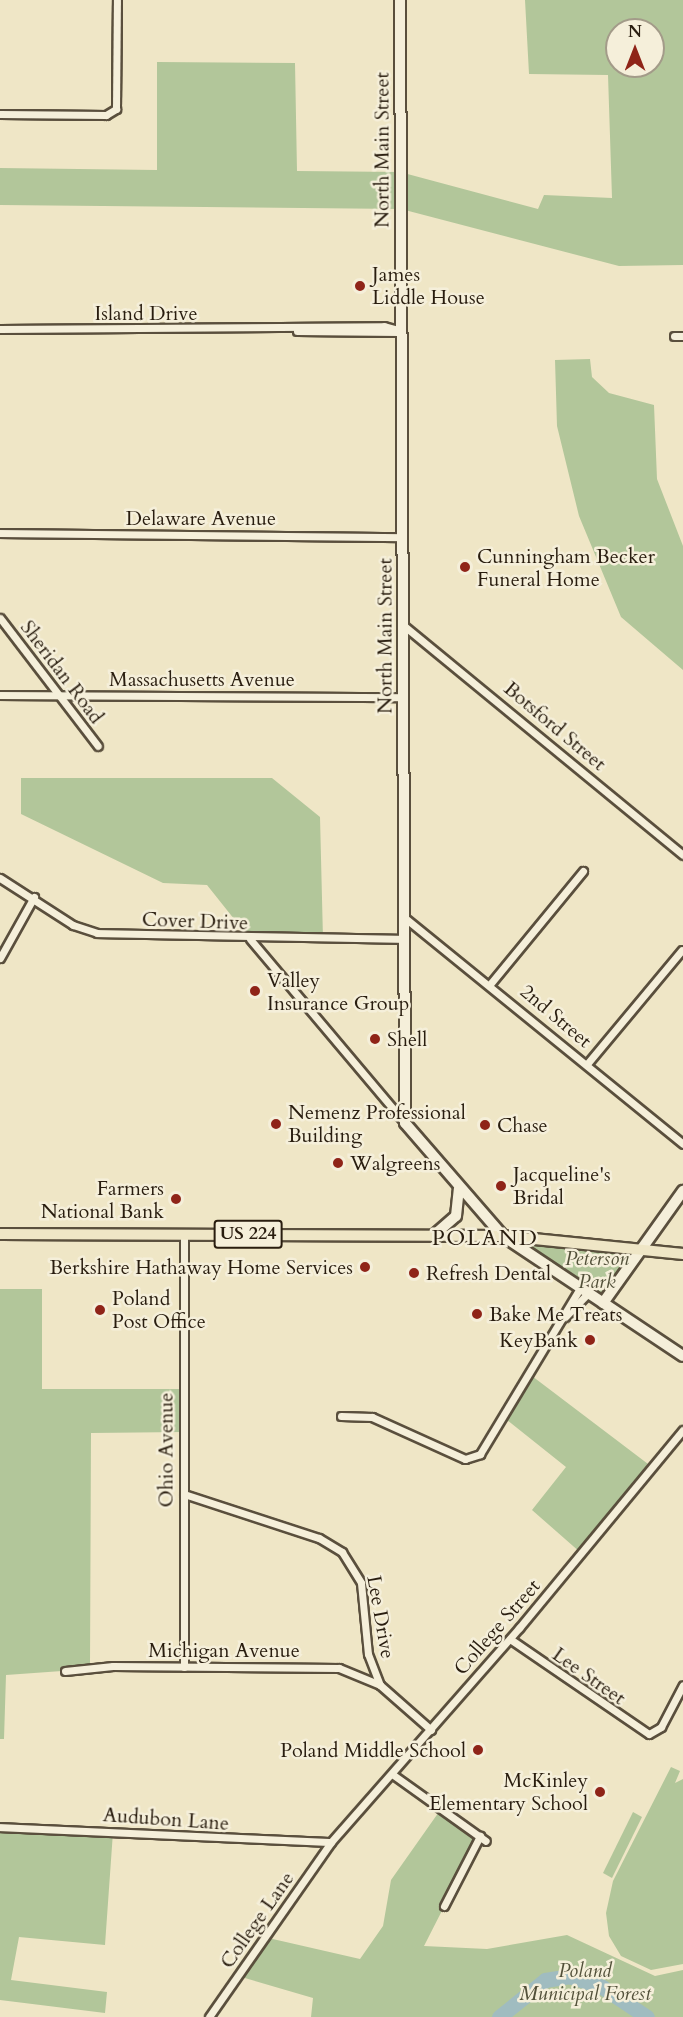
<!DOCTYPE html>
<html>
<head>
<meta charset="utf-8">
<style>
	body { margin:0 }
	#map { position:relative; width:683px; height:2017px; overflow:hidden; background:#efe6c6; font-family:Cardo,serif }
	div>[style] { position:absolute }
	.green>* { inset:0; background:#b2c69a }
	.river>* { height:15px; margin:-7.5px; padding:0 7.5px; transform-origin:7.5px; border-radius:7.5px; background:#a0bcc0 }
	.roads { filter:drop-shadow(2px 0 #5a4f3d) drop-shadow(-2px 0 #5a4f3d) drop-shadow(0 2px #5a4f3d) drop-shadow(0 -2px #5a4f3d) }
	.minor>* { height:7px; margin:-3.5px; padding:0 3.5px; transform-origin:3.5px; border-radius:3.5px; background:#f5efda }
	.secondary>* { height:10px; margin:-5px; padding:0 5px; transform-origin:5px; border-radius:5px; background:#f5efda }
	.primary>* { height:10px; margin:-5px; padding:0 5px; transform-origin:5px; border-radius:5px; background:#efe6c6 }
	.dots>* { width:16px; height:16px; translate:-50% -50%; box-sizing:border-box; border:3px solid #f5efda; border-radius:50% }
	span { translate:-50% -50%; white-space:nowrap; text-align:center; line-height:1.15; -webkit-text-stroke:5px #f5efda; paint-order:stroke }
	.shield-label span { padding:2px 4px; background:#f5efda; border:2px solid; border-radius:4px; -webkit-text-stroke-width:0 }
	.shield-label { font-size:18px; color:#291d0f; font-weight:700 }
	.street-label { font-size:20px; color:#291d0f }
	.poi-label { font-size:20px; color:#291d0f }
	.left { translate:0 -50%; text-align:left }
	.right { translate:-100% -50%; text-align:right }
	.park-label { font-size:20px; color:#525039; font-style:italic }
	.quarter-label { font-size:22px; color:#291d0f; letter-spacing:1.5px }
	.north { position:absolute; left:605px; top:18px; width:60px; height:60px; box-sizing:border-box; background:#f5efda; border:2px solid #a39b89; border-radius:50%; rotate:0deg; font-size:16px; font-weight:700; line-height:24px; text-align:center; color:#291d0f }
	.north::after { content:''; display:block; margin:auto; width:21px; height:27px; background:#8f2418; clip-path:polygon(50% 0,100% 100%,50% 72%,0 100%) }
</style>
</head>
<body>
<div id="map">
	<div class="green">
		<div style="clip-path:polygon(evenodd,525px 0,683px 0,683px 265px,619px 266px,401px 209px,0 205px,0 168px,157px 170px,157px 62px,295px 63px,297px 171px,400px 172px,538px 209px,544px 195px,612px 198px,608px 75px,529px 74px,525px 0,617px 30px,653px 30px,653px 66px,617px 66px,617px 30px)"></div>
		<div style="clip-path:polygon(590px 359px,592px 377px,609px 393px,654px 405px,657px 479px,683px 546px,683px 670px,621px 617px,579px 516px,557px 426px,555px 360px)"></div>
		<div style="clip-path:polygon(21px 778px,272px 778px,320px 817px,323px 939px,250px 939px,207px 885px,163px 883px,21px 814px)"></div>
		<div style="clip-path:polygon(503px 1236px,640px 1250px,603px 1303px)"></div>
		<div style="clip-path:polygon(0 1289px,42px 1289px,42px 1389px,183px 1389px,183px 1432px,91px 1433px,90px 1669px,6px 1675px,4px 1739px,0 1739px)"></div>
		<div style="clip-path:polygon(528px 1373px,652px 1467px,581px 1553px,532px 1510px,566px 1467px,502px 1416px)"></div>
		<div style="clip-path:polygon(671px 1767px,680px 1771px,675px 1783px,683px 1779px,683px 1964px,651px 1970px,621px 1956px,609px 1936px,606px 1913px,613px 1881px)"></div>
		<div style="clip-path:polygon(441px 1809px,480px 1836px,424px 1946px,487px 1949px,567px 1935px,655px 1976px,683px 1970px,683px 2017px,311px 2017px,313px 1998px,238px 1976px,264px 1937px,360px 1959px,383px 1926px,391px 1880px)"></div>
		<div style="clip-path:polygon(633px 1812px,642px 1817px,612px 1878px,603px 1873px)"></div>
		<div style="clip-path:polygon(0 1827px,113px 1832px,105px 1945px,19px 1937px,11px 1980px,107px 1992px,105px 2013px,0 2000px)"></div>
	</div>
	<div class="river">
		<div style="left:499px;top:2017px;width:59px;rotate:-38.8deg"></div>
		<div style="left:545px;top:1980px;width:24px;rotate:-9deg"></div>
		<div style="left:569px;top:1976px;width:35px;rotate:18deg"></div>
		<div style="left:602px;top:1987px;width:54px;rotate:33.7deg"></div>
	</div>
	<div class="roads">
		<div class="minor">
			<div style="left:0;top:114px;width:106px;rotate:0.5deg"></div>
			<div style="left:106px;top:115px;width:12px;rotate:-31deg"></div>
			<div style="left:116px;top:109px;width:109px;rotate:-89.5deg"></div>
			<div style="left:0;top:329px;width:384px;rotate:-0.4deg"></div>
			<div style="left:384px;top:326px;width:18px;rotate:16deg"></div>
			<div style="left:297px;top:331px;width:102px;rotate:0.6deg"></div>
			<div style="left:674px;top:336px;width:9px"></div>
			<div style="left:0;top:533px;width:403px;rotate:0.6deg"></div>
			<div style="left:0;top:618px;width:161px;rotate:52.6deg"></div>
			<div style="left:403px;top:625px;width:362px;rotate:39.4deg"></div>
			<div style="left:0;top:695px;width:403px;rotate:0.3deg"></div>
			<div style="left:0;top:878px;width:87px;rotate:32.8deg"></div>
			<div style="left:73px;top:925px;width:25px;rotate:18deg"></div>
			<div style="left:97px;top:933px;width:308px;rotate:1.1deg"></div>
			<div style="left:405px;top:918px;width:358px;rotate:39.1deg"></div>
			<div style="left:250px;top:939px;width:241px;rotate:49.9deg"></div>
			<div style="left:0;top:958px;width:70px;rotate:-60.9deg"></div>
			<div style="left:491px;top:983px;width:145px;rotate:-50.6deg"></div>
			<div style="left:587px;top:1064px;width:148px;rotate:-50.2deg"></div>
			<div style="left:184px;top:1234px;width:433px;rotate:90deg"></div>
			<div style="left:565px;top:1317px;width:33px;rotate:-46deg"></div>
			<div style="left:341px;top:1416px;width:31px;rotate:2deg"></div>
			<div style="left:372px;top:1417px;width:102px;rotate:24.3deg"></div>
			<div style="left:465px;top:1459px;width:16px;rotate:-18deg"></div>
			<div style="left:480px;top:1454px;width:194px;rotate:-58.9deg"></div>
			<div style="left:184px;top:1494px;width:142px;rotate:18.1deg"></div>
			<div style="left:319px;top:1538px;width:27px;rotate:31deg"></div>
			<div style="left:342px;top:1552px;width:36px;rotate:58deg"></div>
			<div style="left:361px;top:1583px;width:71px;rotate:84.4deg"></div>
			<div style="left:368px;top:1654px;width:33px;rotate:69deg"></div>
			<div style="left:380px;top:1685px;width:68px;rotate:41.4deg"></div>
			<div style="left:510px;top:1639px;width:168px;rotate:34.4deg"></div>
			<div style="left:649px;top:1734px;width:14px;rotate:-30deg"></div>
			<div style="left:661px;top:1727px;width:47px;rotate:-62.4deg"></div>
			<div style="left:65px;top:1671px;width:48px;rotate:-5.9deg"></div>
			<div style="left:113px;top:1666px;width:226px;rotate:0.5deg"></div>
			<div style="left:339px;top:1668px;width:44px;rotate:22.5deg"></div>
			<div style="left:392px;top:1774px;width:115px;rotate:35.5deg"></div>
			<div style="left:0;top:1827px;width:331px;rotate:2.6deg"></div>
			<div style="left:444px;top:1906px;width:79px;rotate:-62.8deg"></div>
			<div style="left:209px;top:2017px;width:213px;rotate:-55.1deg"></div>
			<div style="left:331px;top:1842px;width:285px;rotate:-48.7deg"></div>
			<div style="left:519px;top:1628px;width:257px;rotate:-50.4deg"></div>
		</div>
		<div class="secondary">
			<div style="left:400px;top:0;width:1123px;rotate:89.74deg"></div>
			<div style="left:405px;top:1123px;width:150px;rotate:49.1deg"></div>
			<div style="left:503px;top:1236px;width:216px;rotate:33.7deg"></div>
			<div style="left:433px;top:1236px;width:30px;rotate:-41deg"></div>
			<div style="left:456px;top:1216px;width:27px;rotate:-84deg"></div>
			<div style="left:603px;top:1303px;width:138px;rotate:-54.5deg"></div>
		</div>
		<div class="primary">
			<div style="left:0;top:1234px;width:503px;rotate:0.23deg"></div>
			<div style="left:503px;top:1236px;width:181px;rotate:5.7deg"></div>
		</div>
	</div>
	<div class="dots">
		<div style="left:360px;top:286px;background:#8f2418"></div>
		<div style="left:465px;top:567px;background:#8f2418"></div>
		<div style="left:255px;top:991px;background:#8f2418"></div>
		<div style="left:375px;top:1039px;background:#8f2418"></div>
		<div style="left:276px;top:1124px;background:#8f2418"></div>
		<div style="left:485px;top:1125px;background:#8f2418"></div>
		<div style="left:338px;top:1163px;background:#8f2418"></div>
		<div style="left:501px;top:1186px;background:#8f2418"></div>
		<div style="left:176px;top:1199px;background:#8f2418"></div>
		<div style="left:365px;top:1267px;background:#8f2418"></div>
		<div style="left:414px;top:1273px;background:#8f2418"></div>
		<div style="left:100px;top:1310px;background:#8f2418"></div>
		<div style="left:477px;top:1314px;background:#8f2418"></div>
		<div style="left:590px;top:1340px;background:#8f2418"></div>
		<div style="left:478px;top:1750px;background:#8f2418"></div>
		<div style="left:600px;top:1792px;background:#8f2418"></div>
	</div>
	<div class="shield-label">
		<span style="left:248px;top:1234px">US 224</span>
	</div>
	<div class="street-label">
		<span style="left:382px;top:150px;rotate:-90deg">North Main Street</span>
		<span style="left:146px;top:313px">Island Drive</span>
		<span style="left:201px;top:518px">Delaware Avenue</span>
		<span style="left:385px;top:636px;rotate:-90deg">North Main Street</span>
		<span style="left:62px;top:672px;rotate:53deg">Sheridan Road</span>
		<span style="left:202px;top:679px">Massachusetts Avenue</span>
		<span style="left:555px;top:726px;rotate:40deg">Botsford Street</span>
		<span style="left:195px;top:921px;rotate:2deg">Cover Drive</span>
		<span style="left:556px;top:1016px;rotate:40deg">2nd Street</span>
		<span style="left:166px;top:1450px;rotate:-90deg">Ohio Avenue</span>
		<span style="left:381px;top:1617px;rotate:80deg">Lee Drive</span>
		<span style="left:497px;top:1627px;rotate:-49deg">College Street</span>
		<span style="left:224px;top:1650px">Michigan Avenue</span>
		<span style="left:589px;top:1676px;rotate:35deg">Lee Street</span>
		<span style="left:166px;top:1819px;rotate:4deg">Audubon Lane</span>
		<span style="left:257px;top:1920px;rotate:-55deg">College Lane</span>
	</div>
	<div class="poi-label">
		<span class="left" style="left:372px;top:286px">James<br>Liddle House</span>
		<span class="left" style="left:477px;top:568px">Cunningham Becker<br>Funeral Home</span>
		<span class="left" style="left:267px;top:992px">Valley<br>Insurance Group</span>
		<span class="left" style="left:387px;top:1039px">Shell</span>
		<span class="left" style="left:288px;top:1124px">Nemenz Professional<br>Building</span>
		<span class="left" style="left:497px;top:1125px">Chase</span>
		<span class="left" style="left:350px;top:1163px">Walgreens</span>
		<span class="left" style="left:513px;top:1186px">Jacqueline's<br>Bridal</span>
		<span class="right" style="left:164px;top:1200px">Farmers<br>National Bank</span>
		<span class="right" style="left:353px;top:1267px">Berkshire Hathaway Home Services</span>
		<span class="left" style="left:426px;top:1273px">Refresh Dental</span>
		<span class="left" style="left:112px;top:1310px">Poland<br>Post Office</span>
		<span class="left" style="left:489px;top:1314px">Bake Me Treats</span>
		<span class="right" style="left:578px;top:1340px">KeyBank</span>
		<span class="right" style="left:466px;top:1750px">Poland Middle School</span>
		<span class="right" style="left:588px;top:1792px">McKinley<br>Elementary School</span>
	</div>
	<div class="park-label">
		<span style="left:597px;top:1270px">Peterson<br>Park</span>
		<span style="left:585px;top:1982px">Poland<br>Municipal Forest</span>
	</div>
	<div class="quarter-label">
		<span style="left:485px;top:1239px">POLAND</span>
	</div>
	<div class="north">N</div>
</div>
</body>
</html>
